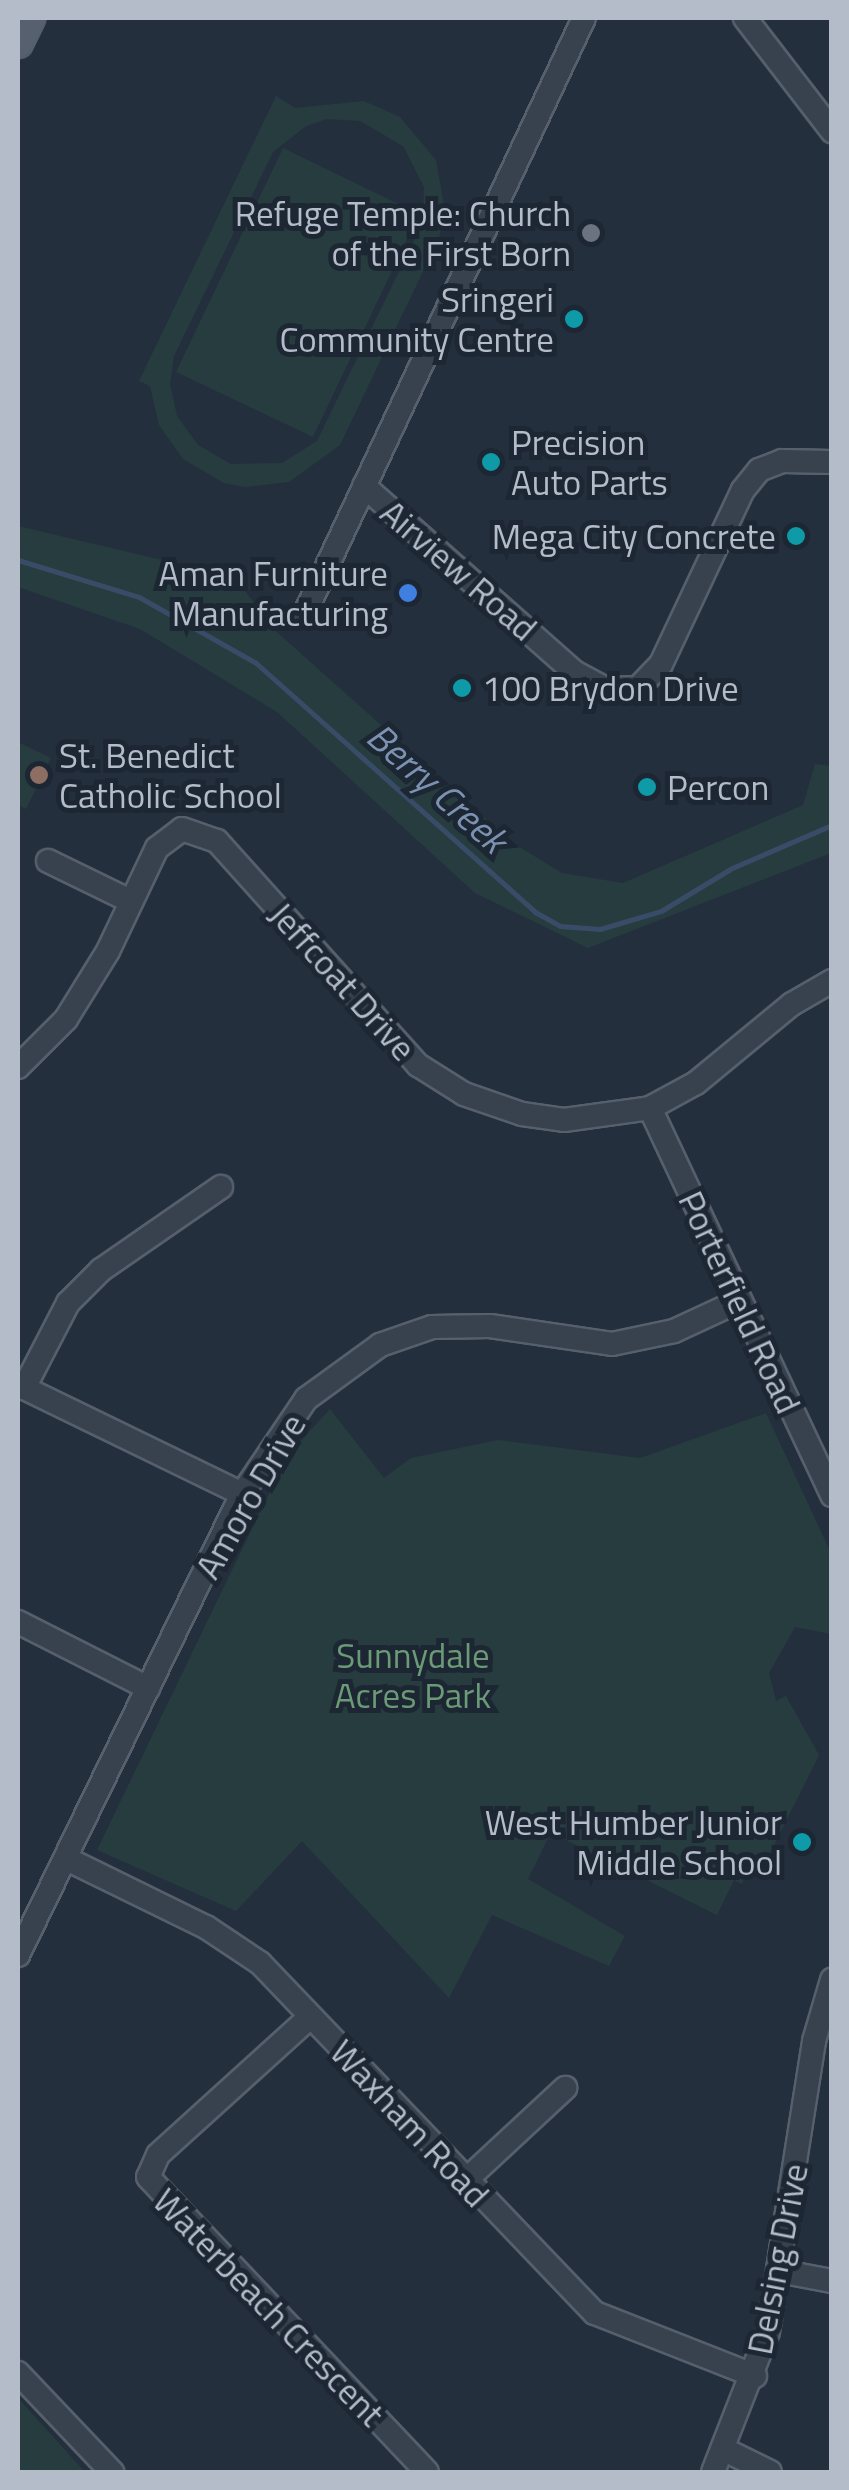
<!DOCTYPE html>
<html>
<head>
<meta charset="utf-8">
<style>
	body { margin:0 }
	#map { position:relative; width:849px; height:2490px; overflow:hidden; background:#242f3e; font-family:"Titillium Web",sans-serif }
	div>[style] { position:absolute }
	.green>* { inset:0; background:#263c3f }
	.stream>* { height:5px; margin:-2.5px; padding:0 2.5px; transform-origin:2.5px; border-radius:2.5px; background:#394c67 }
	.roads { filter:drop-shadow(2px 0 #565f6c) drop-shadow(-2px 0 #565f6c) drop-shadow(0 2px #565f6c) drop-shadow(0 -2px #565f6c) }
	.minor>* { height:22px; margin:-11px; padding:0 11px; transform-origin:11px; border-radius:11px; background:#38414e }
	.major>* { height:28px; margin:-14px; padding:0 14px; transform-origin:14px; border-radius:14px; background:#56606e }
	.dots>* { width:28px; height:28px; translate:-50% -50%; box-sizing:border-box; border:5px solid #1d2633; border-radius:50% }
	span { translate:-50% -50%; white-space:nowrap; text-align:center; line-height:1.15; -webkit-text-stroke:10px #1d2633; paint-order:stroke }
	.poi-label { font-size:35px; color:#b4bcc9 }
	.right { translate:-100% -50%; text-align:right }
	.left { translate:0 -50%; text-align:left }
	.street-label { font-size:35px; color:#b4bcc9 }
	.park-label { font-size:35px; color:#6b9a76 }
	.water-label { font-size:38px; color:#7c92b1; font-style:italic }
	.frame { position:absolute; inset:0; border:20px solid #b4bcc9; pointer-events:none }
</style>
</head>
<body>
<div id="map">
	<div class="green">
		<div style="clip-path:polygon(evenodd,276px 96px,295px 108px,364px 101px,400px 117px,436px 160px,445px 210px,439px 238px,340px 445px,289px 482px,245px 487px,224px 483px,183px 459px,159px 425px,150px 386px,139px 381px,276px 96px,327px 119px,360px 121px,403px 146px,424px 187px,423px 222px,317px 441px,282px 463px,231px 464px,198px 445px,177px 416px,170px 384px,174px 356px,273px 152px,306px 126px,327px 119px)"></div>
		<div style="clip-path:polygon(283px 148px,419px 214px,313px 437px,176px 372px)"></div>
		<div style="clip-path:polygon(18px 526px,234px 577px,278px 633px,513px 843px,562px 873px,623px 883px,803px 805px,815px 764px,831px 766px,831px 853px,588px 948px,475px 893px,277px 712px,140px 629px,18px 587px)"></div>
		<div style="clip-path:polygon(18px 742px,51px 758px,26px 809px,18px 805px)"></div>
		<div style="clip-path:polygon(330px 1409px,384px 1478px,411px 1458px,498px 1440px,640px 1458px,766px 1413px,831px 1553px,831px 1634px,795px 1627px,769px 1673px,776px 1701px,786px 1696px,819px 1755px,760px 1873px,749px 1867px,742px 1884px,734px 1880px,717px 1915px,554px 1834px,560px 1814px,528px 1879px,625px 1936px,609px 1966px,492px 1915px,449px 1998px,302px 1841px,236px 1911px,97px 1850px,287px 1456px)"></div>
		<div style="clip-path:polygon(18px 2398px,85px 2472px,18px 2472px)"></div>
	</div>
	<div class="stream">
		<div style="left:18px;top:560px;width:127px;rotate:17deg"></div>
		<div style="left:139px;top:597px;width:134px;rotate:29.4deg"></div>
		<div style="left:256px;top:663px;width:374px;rotate:41.7deg"></div>
		<div style="left:535px;top:912px;width:29px;rotate:29deg"></div>
		<div style="left:560px;top:926px;width:40px;rotate:4.3deg"></div>
		<div style="left:600px;top:929px;width:64px;rotate:-16.4deg"></div>
		<div style="left:661px;top:911px;width:83px;rotate:-31.2deg"></div>
		<div style="left:732px;top:868px;width:109px;rotate:-23.3deg"></div>
	</div>
	<div class="roads">
		<div class="minor">
			<div style="left:745px;top:18px;width:143px;rotate:52.4deg"></div>
			<div style="left:364px;top:486px;width:281px;rotate:41.5deg"></div>
			<div style="left:574px;top:672px;width:36px;rotate:28deg"></div>
			<div style="left:606px;top:689px;width:32px;rotate:-2deg"></div>
			<div style="left:638px;top:688px;width:33px;rotate:-46deg"></div>
			<div style="left:661px;top:664px;width:192px;rotate:-64.8deg"></div>
			<div style="left:743px;top:490px;width:26px;rotate:-51deg"></div>
			<div style="left:759px;top:470px;width:25px;rotate:-21deg"></div>
			<div style="left:782px;top:461px;width:50px;rotate:1.1deg"></div>
			<div style="left:305px;top:613px;width:657px;rotate:-64.88deg"></div>
			<div style="left:48px;top:861px;width:91px;rotate:26deg"></div>
			<div style="left:18px;top:1067px;width:68px;rotate:-45deg"></div>
			<div style="left:66px;top:1019px;width:80px;rotate:-58.3deg"></div>
			<div style="left:108px;top:951px;width:114px;rotate:-64.6deg"></div>
			<div style="left:157px;top:848px;width:31px;rotate:-37deg"></div>
			<div style="left:182px;top:829px;width:37px;rotate:19deg"></div>
			<div style="left:217px;top:841px;width:301px;rotate:48.1deg"></div>
			<div style="left:418px;top:1065px;width:54px;rotate:32.2deg"></div>
			<div style="left:464px;top:1094px;width:61px;rotate:19deg"></div>
			<div style="left:522px;top:1114px;width:42px;rotate:8.1deg"></div>
			<div style="left:564px;top:1120px;width:87px;rotate:-7.9deg"></div>
			<div style="left:650px;top:1108px;width:52px;rotate:-28.5deg"></div>
			<div style="left:696px;top:1083px;width:124px;rotate:-39.5deg"></div>
			<div style="left:792px;top:1004px;width:46px;rotate:-29.9deg"></div>
			<div style="left:650px;top:1108px;width:428px;rotate:64.8deg"></div>
			<div style="left:18px;top:1385px;width:249px;rotate:25.9deg"></div>
			<div style="left:24px;top:1388px;width:96px;rotate:-62.6deg"></div>
			<div style="left:68px;top:1303px;width:47px;rotate:-45deg"></div>
			<div style="left:101px;top:1270px;width:146px;rotate:-34.7deg"></div>
			<div style="left:18px;top:1622px;width:146px;rotate:26.9deg"></div>
			<div style="left:69px;top:1860px;width:153px;rotate:26.1deg"></div>
			<div style="left:206px;top:1927px;width:65px;rotate:33.7deg"></div>
			<div style="left:260px;top:1963px;width:484px;rotate:46.3deg"></div>
			<div style="left:595px;top:2313px;width:172px;rotate:21.5deg"></div>
			<div style="left:18px;top:1955px;width:513px;rotate:-64.08deg"></div>
			<div style="left:242px;top:1494px;width:115px;rotate:-56deg"></div>
			<div style="left:306px;top:1399px;width:92px;rotate:-36.1deg"></div>
			<div style="left:380px;top:1345px;width:55px;rotate:-19.1deg"></div>
			<div style="left:432px;top:1327px;width:58px;rotate:-1deg"></div>
			<div style="left:490px;top:1326px;width:123px;rotate:8.4deg"></div>
			<div style="left:612px;top:1344px;width:63px;rotate:-11.8deg"></div>
			<div style="left:674px;top:1331px;width:72px;rotate:-24.8deg"></div>
			<div style="left:310px;top:2017px;width:205px;rotate:137.8deg"></div>
			<div style="left:158px;top:2155px;width:24px;rotate:114deg"></div>
			<div style="left:148px;top:2177px;width:406px;rotate:46.6deg"></div>
			<div style="left:465px;top:2181px;width:137px;rotate:-42.9deg"></div>
			<div style="left:779px;top:2271px;width:54px;rotate:10.7deg"></div>
			<div style="left:18px;top:2373px;width:137px;rotate:46.5deg"></div>
			<div style="left:725px;top:2450px;width:50px;rotate:26.1deg"></div>
			<div style="left:713px;top:2472px;width:150px;rotate:-68.6deg"></div>
			<div style="left:768px;top:2332px;width:295px;rotate:-81deg"></div>
			<div style="left:814px;top:2041px;width:64px;rotate:-73.6deg"></div>
		</div>
		<div class="major">
			<div style="left:18px;top:43px;width:28px;rotate:-64deg"></div>
		</div>
	</div>
	<div class="dots">
		<div style="left:591px;top:233px;background:#6b7280"></div>
		<div style="left:574px;top:319px;background:#0f9aa8"></div>
		<div style="left:491px;top:462px;background:#0f9aa8"></div>
		<div style="left:796px;top:536px;background:#0f9aa8"></div>
		<div style="left:408px;top:593px;background:#3f7fe0"></div>
		<div style="left:462px;top:688px;background:#0f9aa8"></div>
		<div style="left:39px;top:775px;background:#8d6e63"></div>
		<div style="left:647px;top:787px;background:#0f9aa8"></div>
		<div style="left:802px;top:1842px;background:#0f9aa8"></div>
	</div>
	<div class="poi-label">
		<span class="right" style="left:571px;top:233px">Refuge Temple: Church<br>of the First Born</span>
		<span class="right" style="left:554px;top:319px">Sringeri<br>Community Centre</span>
		<span class="left" style="left:511px;top:462px">Precision<br>Auto Parts</span>
		<span class="right" style="left:776px;top:536px">Mega City Concrete</span>
		<span class="right" style="left:388px;top:593px">Aman Furniture<br>Manufacturing</span>
		<span class="left" style="left:482px;top:688px">100 Brydon Drive</span>
		<span class="left" style="left:59px;top:775px">St. Benedict<br>Catholic School</span>
		<span class="left" style="left:667px;top:787px">Percon</span>
		<span class="right" style="left:782px;top:1842px">West Humber Junior<br>Middle School</span>
	</div>
	<div class="street-label">
		<span style="left:459px;top:570px;rotate:41deg">Airview Road</span>
		<span style="left:343px;top:981px;rotate:48deg">Jeffcoat Drive</span>
		<span style="left:740px;top:1302px;rotate:65deg">Porterfield Road</span>
		<span style="left:250px;top:1496px;rotate:-60deg">Amoro Drive</span>
		<span style="left:410px;top:2123px;rotate:47deg">Waxham Road</span>
		<span style="left:777px;top:2259px;rotate:-79deg">Delsing Drive</span>
		<span style="left:269px;top:2307px;rotate:46deg">Waterbeach Crescent</span>
	</div>
	<div class="park-label">
		<span style="left:413px;top:1675px">Sunnydale<br>Acres Park</span>
	</div>
	<div class="water-label">
		<span style="left:437px;top:788px;rotate:42deg">Berry Creek</span>
	</div>
	<div class="frame"></div>
</div>
</body>
</html>
